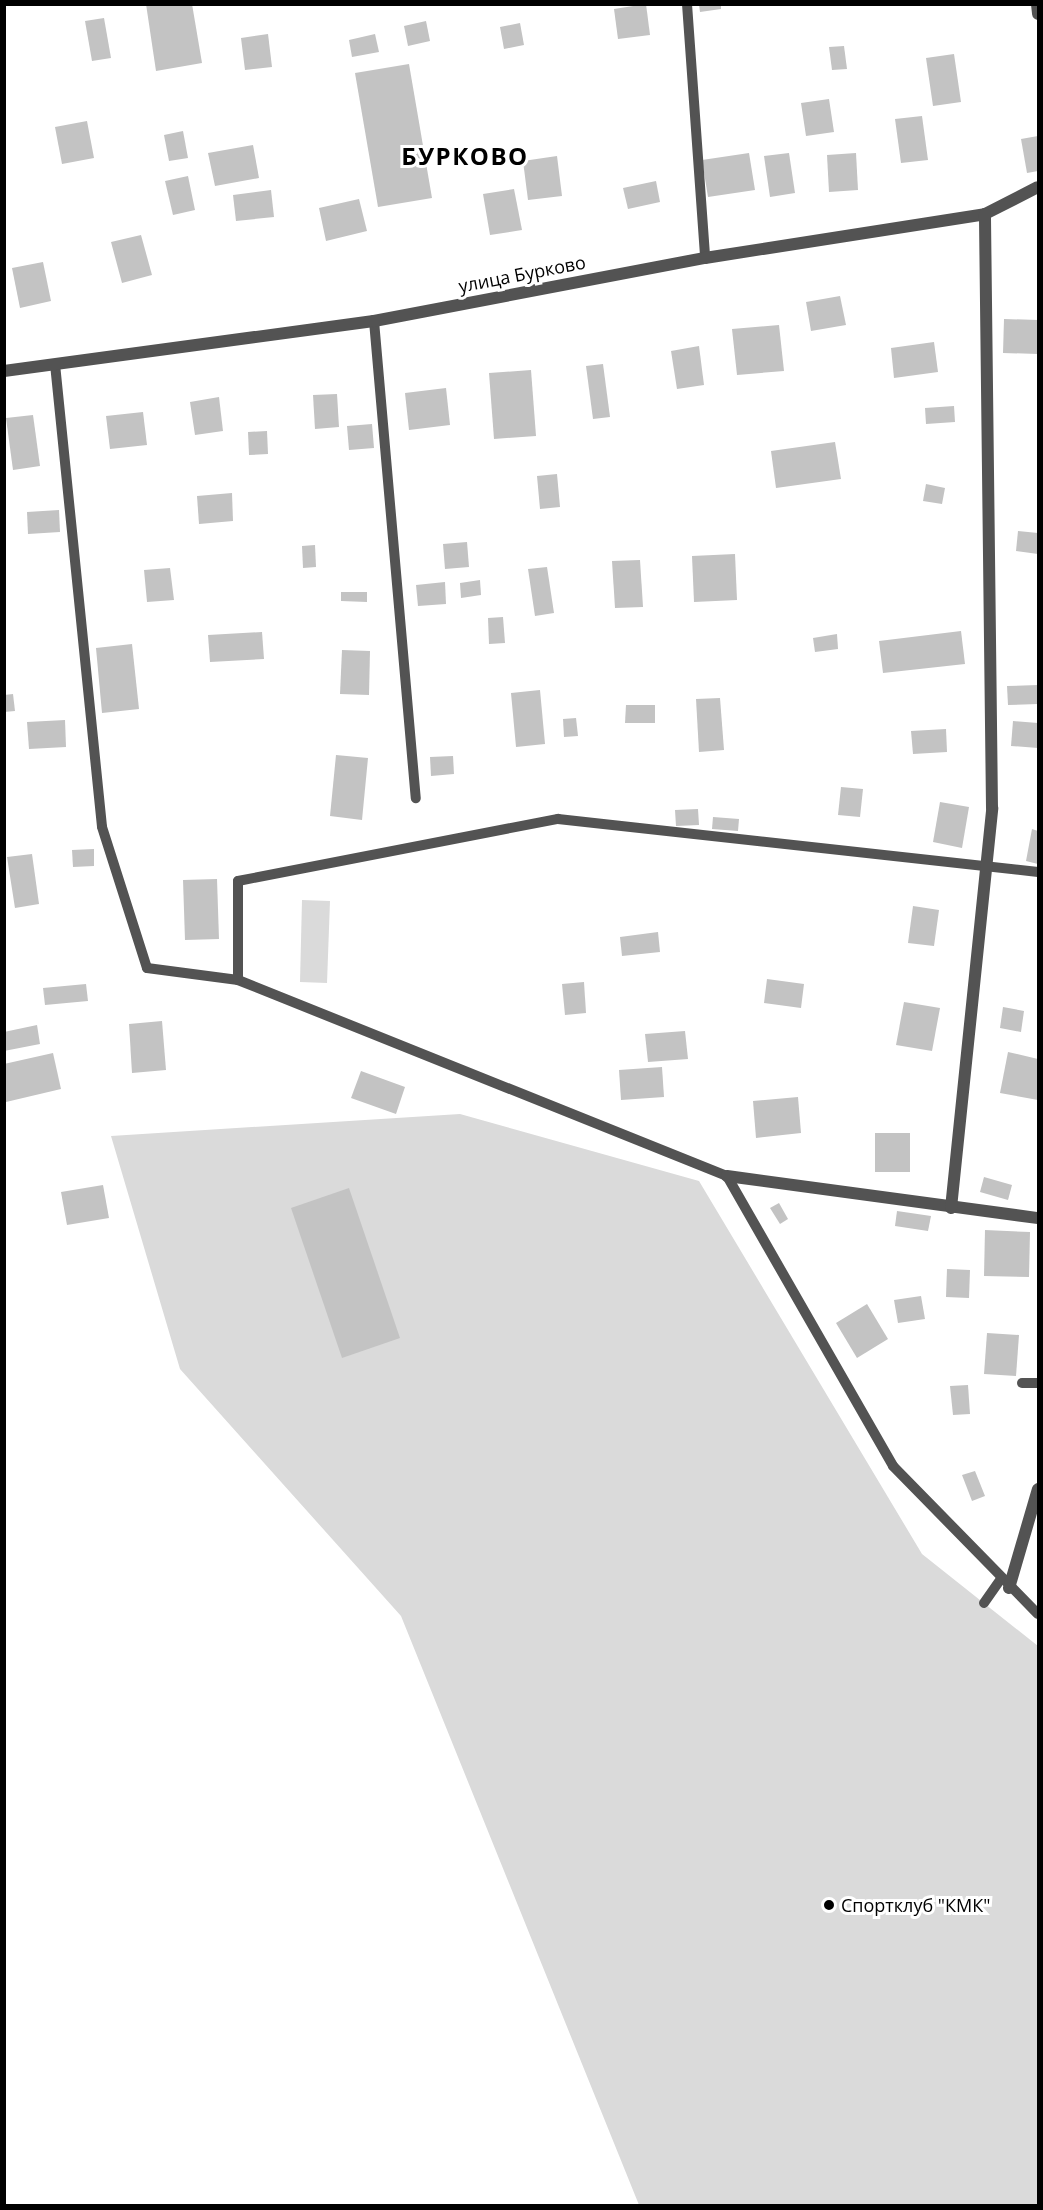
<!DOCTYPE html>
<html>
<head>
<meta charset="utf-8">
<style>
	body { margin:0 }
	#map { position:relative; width:1043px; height:2210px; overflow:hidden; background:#fff; font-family:"Open Sans",sans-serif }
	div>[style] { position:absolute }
	.green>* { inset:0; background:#dadada }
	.building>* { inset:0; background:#c3c3c3 }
	.service>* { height:10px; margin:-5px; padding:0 5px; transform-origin:5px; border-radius:5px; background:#535353 }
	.minor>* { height:12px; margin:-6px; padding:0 6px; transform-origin:6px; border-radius:6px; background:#535353 }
	.tertiary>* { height:12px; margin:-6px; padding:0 6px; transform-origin:6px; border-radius:6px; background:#535353 }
	.dots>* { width:16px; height:16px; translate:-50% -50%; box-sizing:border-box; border:3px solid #fff; border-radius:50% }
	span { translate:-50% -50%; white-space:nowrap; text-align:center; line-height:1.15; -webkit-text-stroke:6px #fff; paint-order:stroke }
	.street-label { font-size:18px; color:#000 }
	.poi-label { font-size:18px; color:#000 }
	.left { translate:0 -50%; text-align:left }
	.district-label { font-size:24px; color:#000; font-weight:700; letter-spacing:1.5px }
	.frame { position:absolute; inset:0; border:6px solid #000; pointer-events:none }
</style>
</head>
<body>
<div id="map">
	<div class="green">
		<div style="clip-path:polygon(302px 900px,330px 901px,327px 983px,300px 982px)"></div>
		<div style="clip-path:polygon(460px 1114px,699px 1181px,922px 1554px,1038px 1646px,1038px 2205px,639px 2205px,401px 1616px,180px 1369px,111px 1136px)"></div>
	</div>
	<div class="building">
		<div style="clip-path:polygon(146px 4px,192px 4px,202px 63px,156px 71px)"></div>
		<div style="clip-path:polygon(646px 4px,650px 35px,618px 39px,614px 9px)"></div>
		<div style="clip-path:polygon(699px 5px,721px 5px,721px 9px,700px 12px)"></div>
		<div style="clip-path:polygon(104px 18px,111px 58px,92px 61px,85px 21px)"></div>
		<div style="clip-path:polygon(426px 21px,430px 41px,408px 46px,404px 26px)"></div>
		<div style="clip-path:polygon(520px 23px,524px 45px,504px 49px,500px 27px)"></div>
		<div style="clip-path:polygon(268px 34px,272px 67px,245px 70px,241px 38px)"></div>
		<div style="clip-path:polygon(375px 34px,379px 52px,352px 57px,349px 40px)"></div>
		<div style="clip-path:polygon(844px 46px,847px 69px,832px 70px,829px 47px)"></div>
		<div style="clip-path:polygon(954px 54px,961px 102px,933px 106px,926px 58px)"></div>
		<div style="clip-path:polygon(409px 64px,432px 198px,378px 207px,355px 73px)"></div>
		<div style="clip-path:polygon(829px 99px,834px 132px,806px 136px,801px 103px)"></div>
		<div style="clip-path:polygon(922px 116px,928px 160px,901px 163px,895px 119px)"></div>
		<div style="clip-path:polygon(87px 121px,94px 158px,62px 164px,55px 127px)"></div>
		<div style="clip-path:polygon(183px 131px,188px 158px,169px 161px,164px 135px)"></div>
		<div style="clip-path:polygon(1038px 136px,1038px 171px,1027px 173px,1021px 139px)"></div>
		<div style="clip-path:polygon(253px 145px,259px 178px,215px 186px,208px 153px)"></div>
		<div style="clip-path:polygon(749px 153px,755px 190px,708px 197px,702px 160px)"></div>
		<div style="clip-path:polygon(789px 153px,795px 193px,770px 197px,764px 156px)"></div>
		<div style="clip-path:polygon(856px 153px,858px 190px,829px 192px,827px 155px)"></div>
		<div style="clip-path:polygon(557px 156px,562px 196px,528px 200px,523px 161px)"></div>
		<div style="clip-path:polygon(188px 176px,195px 210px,173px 215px,165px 181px)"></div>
		<div style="clip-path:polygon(656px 181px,660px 202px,628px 209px,623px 188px)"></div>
		<div style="clip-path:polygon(514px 189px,522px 230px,490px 235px,483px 194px)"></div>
		<div style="clip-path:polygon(271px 190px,274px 217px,236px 221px,233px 195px)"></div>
		<div style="clip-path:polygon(359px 199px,367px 231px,326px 241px,319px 208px)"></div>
		<div style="clip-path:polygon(141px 235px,152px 275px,122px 283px,111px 242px)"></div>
		<div style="clip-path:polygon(43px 262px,51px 301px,20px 308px,12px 268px)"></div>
		<div style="clip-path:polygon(840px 296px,846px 325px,811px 331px,806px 302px)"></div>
		<div style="clip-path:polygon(1004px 319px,1038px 320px,1038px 354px,1003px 353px)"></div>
		<div style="clip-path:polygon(779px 325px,784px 371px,737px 375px,732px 329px)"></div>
		<div style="clip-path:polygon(934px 342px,938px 372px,894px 378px,891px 348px)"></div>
		<div style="clip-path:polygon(699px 346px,704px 385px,677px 389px,671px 351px)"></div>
		<div style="clip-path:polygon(603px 364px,610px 417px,593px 419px,586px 366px)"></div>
		<div style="clip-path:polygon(531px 370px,536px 436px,494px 439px,489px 373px)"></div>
		<div style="clip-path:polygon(446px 388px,450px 425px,409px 430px,405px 393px)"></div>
		<div style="clip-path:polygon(337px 394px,339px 427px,315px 429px,313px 395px)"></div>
		<div style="clip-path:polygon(219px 397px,223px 431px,195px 435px,190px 402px)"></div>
		<div style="clip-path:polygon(954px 406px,955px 422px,926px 424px,925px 408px)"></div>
		<div style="clip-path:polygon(143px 412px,147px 445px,110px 449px,106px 416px)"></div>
		<div style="clip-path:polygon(33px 415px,40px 466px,13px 470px,6px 418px)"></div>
		<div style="clip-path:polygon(372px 424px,374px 448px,349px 450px,347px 426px)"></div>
		<div style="clip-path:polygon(267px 431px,268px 454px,249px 455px,248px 432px)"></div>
		<div style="clip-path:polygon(835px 442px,841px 479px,776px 488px,771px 451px)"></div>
		<div style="clip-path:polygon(557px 474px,560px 507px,540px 509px,537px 476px)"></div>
		<div style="clip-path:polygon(926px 484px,945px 488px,942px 504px,923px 501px)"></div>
		<div style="clip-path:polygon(232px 493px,233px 521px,199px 524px,197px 496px)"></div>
		<div style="clip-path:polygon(59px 510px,60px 532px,28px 534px,27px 512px)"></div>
		<div style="clip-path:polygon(1018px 531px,1038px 533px,1038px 554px,1016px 551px)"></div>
		<div style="clip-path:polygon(467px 542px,469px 567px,445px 569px,443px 544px)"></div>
		<div style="clip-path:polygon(315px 545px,316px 567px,303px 568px,302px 546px)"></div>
		<div style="clip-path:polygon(735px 554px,737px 600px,694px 602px,692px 556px)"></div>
		<div style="clip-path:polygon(640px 560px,643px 607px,615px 608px,612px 561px)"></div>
		<div style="clip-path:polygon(547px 567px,554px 613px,535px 616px,528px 569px)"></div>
		<div style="clip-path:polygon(170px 568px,174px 600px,147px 602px,144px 570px)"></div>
		<div style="clip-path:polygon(480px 580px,481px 595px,461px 598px,460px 583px)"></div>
		<div style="clip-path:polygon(445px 582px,446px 604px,418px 606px,416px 585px)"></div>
		<div style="clip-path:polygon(341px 592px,367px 592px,367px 602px,341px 601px)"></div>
		<div style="clip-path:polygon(503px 617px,505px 643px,489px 644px,488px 618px)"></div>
		<div style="clip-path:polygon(961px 631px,965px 664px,883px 673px,879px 641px)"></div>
		<div style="clip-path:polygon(262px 632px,264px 659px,210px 662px,208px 635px)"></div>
		<div style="clip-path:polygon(837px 634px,838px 649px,815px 652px,813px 638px)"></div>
		<div style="clip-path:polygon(132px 644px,139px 709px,102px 713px,96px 648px)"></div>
		<div style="clip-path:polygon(342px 650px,370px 651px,369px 695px,340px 694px)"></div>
		<div style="clip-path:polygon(1038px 685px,1038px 704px,1008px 705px,1007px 686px)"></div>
		<div style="clip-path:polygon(540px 690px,545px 744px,516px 747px,511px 693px)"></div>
		<div style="clip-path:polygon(13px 694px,15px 711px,4px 712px,4px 695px)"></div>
		<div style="clip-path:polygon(720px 698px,724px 750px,699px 752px,696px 699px)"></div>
		<div style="clip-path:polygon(626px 705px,655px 705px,655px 723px,625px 723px)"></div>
		<div style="clip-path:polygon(576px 718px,578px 736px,564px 737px,563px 719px)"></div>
		<div style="clip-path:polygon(65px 720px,66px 747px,29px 749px,27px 722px)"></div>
		<div style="clip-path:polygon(1013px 721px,1038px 723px,1038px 748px,1011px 746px)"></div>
		<div style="clip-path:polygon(946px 729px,947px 752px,913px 754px,911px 731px)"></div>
		<div style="clip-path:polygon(336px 755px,368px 758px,362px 820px,330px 816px)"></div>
		<div style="clip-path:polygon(453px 756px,454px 774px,431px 776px,430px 757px)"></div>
		<div style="clip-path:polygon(841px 787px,863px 789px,860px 817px,838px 815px)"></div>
		<div style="clip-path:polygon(940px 802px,969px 807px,962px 848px,933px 842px)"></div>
		<div style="clip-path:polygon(698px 809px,699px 825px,676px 826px,675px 810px)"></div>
		<div style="clip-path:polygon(713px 817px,739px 819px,738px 831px,712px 829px)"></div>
		<div style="clip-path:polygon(1032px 829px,1038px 831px,1038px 864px,1026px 861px)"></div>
		<div style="clip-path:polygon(94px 849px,94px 866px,73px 867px,72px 850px)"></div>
		<div style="clip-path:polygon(32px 854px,39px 904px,15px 908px,7px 857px)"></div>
		<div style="clip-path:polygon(217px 879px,219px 939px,185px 940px,183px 880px)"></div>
		<div style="clip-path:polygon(913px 906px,939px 910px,934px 946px,908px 943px)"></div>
		<div style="clip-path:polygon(658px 932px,660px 952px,622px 956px,620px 937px)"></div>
		<div style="clip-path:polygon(767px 979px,804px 984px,801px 1008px,764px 1003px)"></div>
		<div style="clip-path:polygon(584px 982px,586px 1013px,565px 1015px,562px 984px)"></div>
		<div style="clip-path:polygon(86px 984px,88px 1001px,45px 1005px,43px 988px)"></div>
		<div style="clip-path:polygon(904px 1002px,940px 1008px,932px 1051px,896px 1045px)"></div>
		<div style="clip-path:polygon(1003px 1007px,1024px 1011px,1021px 1032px,1000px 1028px)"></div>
		<div style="clip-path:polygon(162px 1021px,166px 1070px,132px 1073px,129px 1024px)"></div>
		<div style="clip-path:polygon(37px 1025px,40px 1044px,4px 1051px,4px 1032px)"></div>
		<div style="clip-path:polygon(685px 1031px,688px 1059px,648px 1062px,645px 1034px)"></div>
		<div style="clip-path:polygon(1008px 1052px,1038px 1059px,1038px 1100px,1000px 1093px)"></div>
		<div style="clip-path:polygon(53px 1053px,61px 1089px,6px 1102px,4px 1064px)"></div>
		<div style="clip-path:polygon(662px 1067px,664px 1097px,621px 1100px,619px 1070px)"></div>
		<div style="clip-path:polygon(361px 1071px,405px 1087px,396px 1114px,351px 1098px)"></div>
		<div style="clip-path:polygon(798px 1097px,801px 1133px,756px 1138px,753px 1101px)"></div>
		<div style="clip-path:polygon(875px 1133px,910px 1133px,910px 1172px,875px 1172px)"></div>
		<div style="clip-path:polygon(984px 1177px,1012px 1185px,1008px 1200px,980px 1192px)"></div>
		<div style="clip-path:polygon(103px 1185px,109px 1218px,67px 1225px,61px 1192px)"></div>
		<div style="clip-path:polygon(349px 1188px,400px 1338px,342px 1358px,291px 1208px)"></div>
		<div style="clip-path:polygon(779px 1203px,788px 1219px,780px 1224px,770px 1208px)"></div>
		<div style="clip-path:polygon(897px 1211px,931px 1216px,928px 1231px,895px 1226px)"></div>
		<div style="clip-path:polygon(985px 1230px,1030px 1232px,1029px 1277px,984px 1276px)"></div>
		<div style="clip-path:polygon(947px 1269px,970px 1270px,969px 1298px,946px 1297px)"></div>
		<div style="clip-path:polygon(921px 1296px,925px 1319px,898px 1323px,894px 1300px)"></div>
		<div style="clip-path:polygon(867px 1304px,888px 1339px,857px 1358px,836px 1323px)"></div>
		<div style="clip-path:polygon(987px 1333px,1019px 1335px,1016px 1376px,984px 1374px)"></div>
		<div style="clip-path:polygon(968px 1385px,970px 1414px,953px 1415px,950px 1386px)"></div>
		<div style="clip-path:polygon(975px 1471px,985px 1496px,972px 1501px,962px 1475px)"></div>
	</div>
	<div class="service">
		<div style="left:687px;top:4px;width:255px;rotate:85.9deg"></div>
		<div style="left:374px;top:321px;width:479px;rotate:85deg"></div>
		<div style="left:55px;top:364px;width:465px;rotate:84.2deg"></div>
		<div style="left:102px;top:827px;width:148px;rotate:72.3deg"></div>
		<div style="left:147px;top:968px;width:92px;rotate:7.5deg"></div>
		<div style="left:238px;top:980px;width:527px;rotate:21.84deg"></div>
		<div style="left:727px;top:1176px;width:334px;rotate:60.2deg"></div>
		<div style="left:893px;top:1466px;width:207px;rotate:45.6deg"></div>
		<div style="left:238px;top:980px;width:99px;rotate:-90deg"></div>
		<div style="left:238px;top:881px;width:326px;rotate:-11deg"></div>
		<div style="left:558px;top:819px;width:483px;rotate:6.3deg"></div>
		<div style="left:1022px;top:1383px;width:16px"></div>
		<div style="left:984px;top:1603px;width:29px;rotate:-55deg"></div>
	</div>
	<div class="minor">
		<div style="left:4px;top:371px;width:373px;rotate:-7.7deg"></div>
		<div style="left:374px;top:321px;width:337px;rotate:-10.8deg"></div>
		<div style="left:705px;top:258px;width:283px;rotate:-8.9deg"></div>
		<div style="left:985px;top:214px;width:59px;rotate:-27deg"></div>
		<div style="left:727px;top:1176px;width:314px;rotate:7.7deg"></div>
		<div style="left:951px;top:1208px;width:402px;rotate:-84.1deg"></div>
		<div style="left:992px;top:808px;width:594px;rotate:-90.68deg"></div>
		<div style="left:1009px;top:1588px;width:103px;rotate:-73.7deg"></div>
	</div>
	<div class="tertiary">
		<div style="left:1037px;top:4px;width:10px;rotate:84deg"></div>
	</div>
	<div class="dots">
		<div style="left:829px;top:1905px;background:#000"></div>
	</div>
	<div class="street-label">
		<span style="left:522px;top:274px;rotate:-11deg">улица Бурково</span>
	</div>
	<div class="poi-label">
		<span class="left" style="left:841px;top:1905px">Спортклуб "КМК"</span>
	</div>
	<div class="district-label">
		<span style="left:465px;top:156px">БУРКОВО</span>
	</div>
	<div class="frame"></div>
</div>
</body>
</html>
